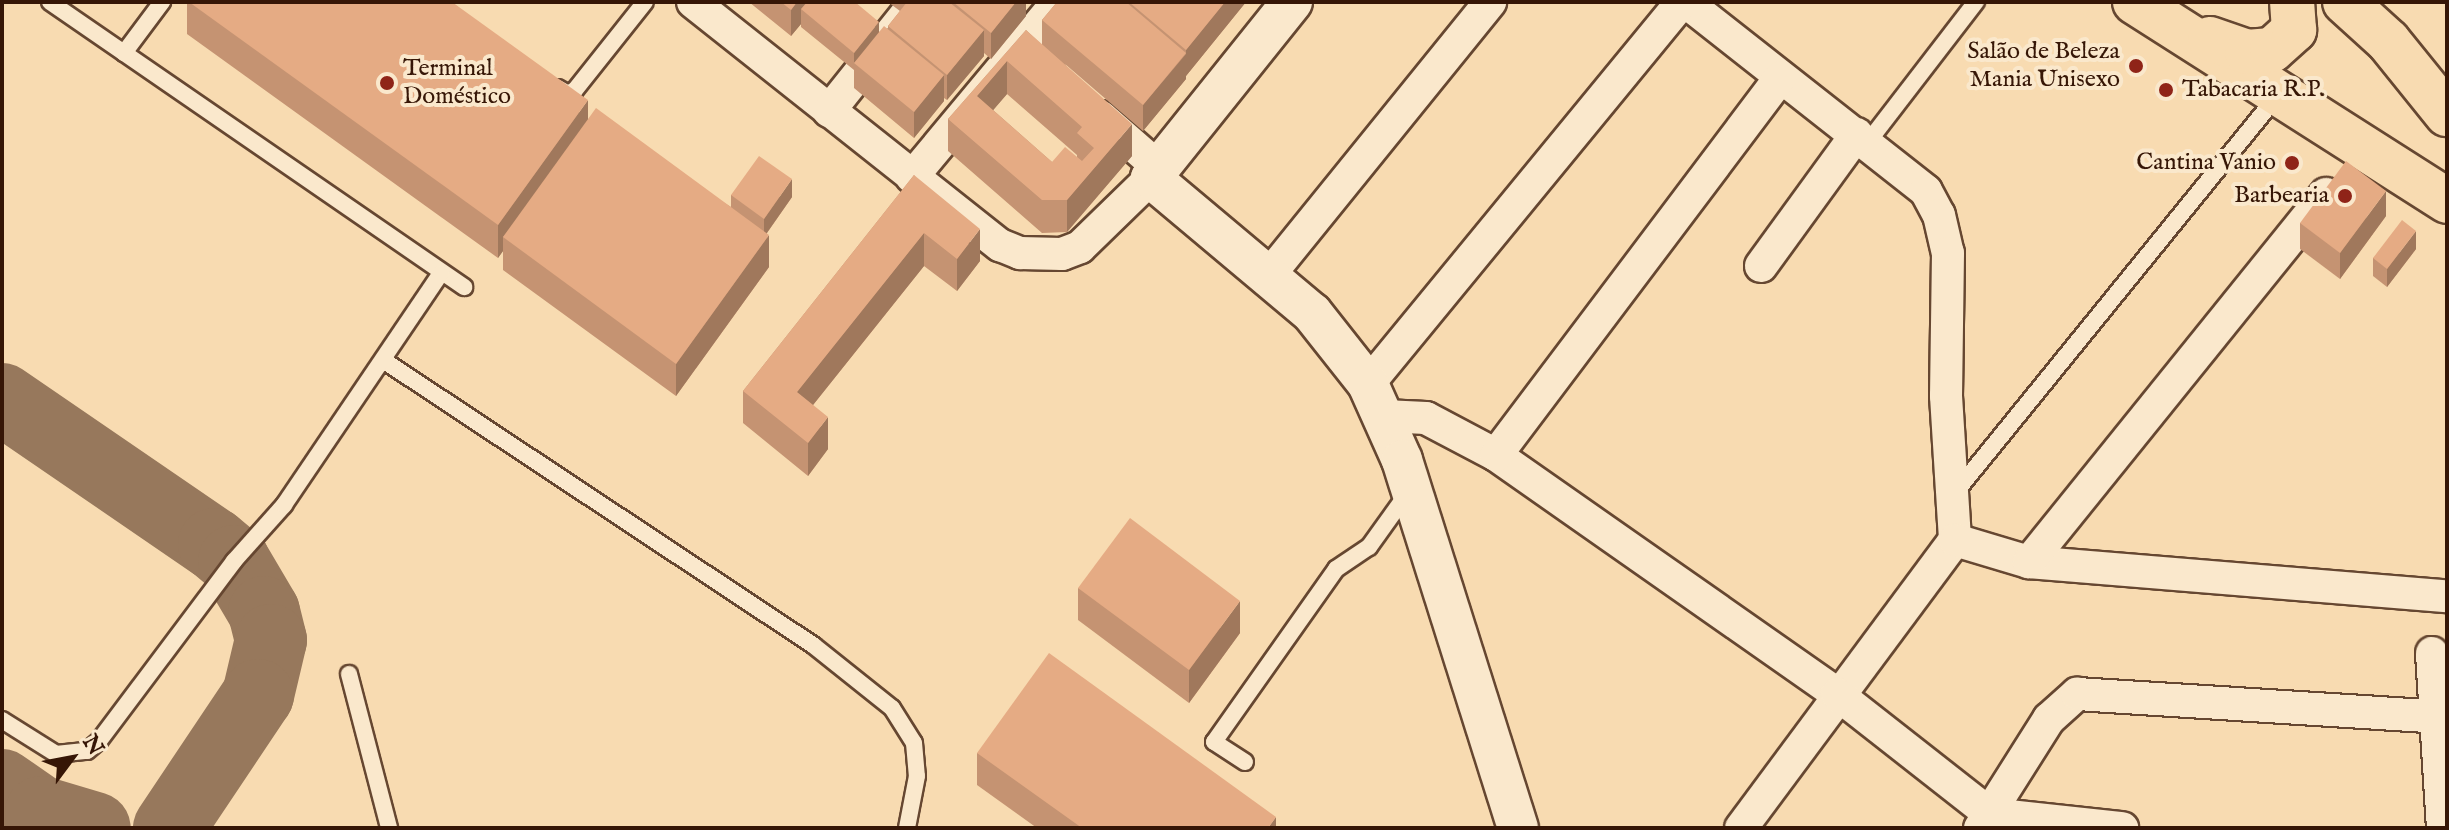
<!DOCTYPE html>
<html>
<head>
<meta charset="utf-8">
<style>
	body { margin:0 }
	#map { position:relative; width:2449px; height:830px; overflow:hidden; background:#f8dbb1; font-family:"IM FELL English",serif }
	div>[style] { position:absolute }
	.taxiway>* { height:72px; margin:-36px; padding:0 36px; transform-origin:36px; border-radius:36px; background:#97785c }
	.roads { filter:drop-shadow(2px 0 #664731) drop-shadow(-2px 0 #664731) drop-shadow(0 2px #664731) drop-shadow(0 -2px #664731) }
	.service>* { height:16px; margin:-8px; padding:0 8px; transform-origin:8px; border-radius:8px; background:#fae8cc }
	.minor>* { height:32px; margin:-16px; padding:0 16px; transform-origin:16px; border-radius:16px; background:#fae8cc }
	.tertiary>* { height:40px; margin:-20px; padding:0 20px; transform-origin:20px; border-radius:20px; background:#fae8cc }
	.primary>* { height:44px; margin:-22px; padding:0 22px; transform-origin:22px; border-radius:22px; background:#f8dbb1 }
	.wall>* { inset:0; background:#c59372 }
	.shaded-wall>* { inset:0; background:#a0785c }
	.building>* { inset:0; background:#e5ab84 }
	.dots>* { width:22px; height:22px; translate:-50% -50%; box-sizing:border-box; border:4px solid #fae8cc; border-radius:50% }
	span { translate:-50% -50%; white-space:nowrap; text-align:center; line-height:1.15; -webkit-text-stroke:8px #fae8cc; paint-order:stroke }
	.poi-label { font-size:24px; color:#361606 }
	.right { translate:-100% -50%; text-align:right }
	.left { translate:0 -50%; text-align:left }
	.frame { position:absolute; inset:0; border:4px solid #361606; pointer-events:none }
	.north { position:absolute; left:32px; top:718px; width:80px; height:80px; -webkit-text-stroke:6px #fae8cc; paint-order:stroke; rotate:58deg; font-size:22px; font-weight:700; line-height:32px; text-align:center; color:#361606 }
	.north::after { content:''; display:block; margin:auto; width:28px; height:36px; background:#361606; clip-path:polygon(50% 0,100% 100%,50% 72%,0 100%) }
</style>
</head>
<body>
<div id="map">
	<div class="taxiway">
		<div style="left:2px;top:399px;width:257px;rotate:34.4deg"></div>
		<div style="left:214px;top:544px;width:26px;rotate:40deg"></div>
		<div style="left:234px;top:561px;width:59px;rotate:59.5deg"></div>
		<div style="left:264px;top:612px;width:29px;rotate:76deg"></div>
		<div style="left:271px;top:640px;width:57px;rotate:103.3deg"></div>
		<div style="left:258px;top:695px;width:160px;rotate:123.8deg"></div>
		<div style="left:2px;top:785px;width:47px;rotate:34.7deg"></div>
		<div style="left:41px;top:812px;width:56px;rotate:16.5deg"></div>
	</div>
	<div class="roads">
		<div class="service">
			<div style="left:50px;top:2px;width:503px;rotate:34.54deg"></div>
			<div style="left:124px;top:53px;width:64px;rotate:-53.3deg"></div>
			<div style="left:558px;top:88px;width:12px;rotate:31deg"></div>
			<div style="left:568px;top:94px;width:8px;rotate:-30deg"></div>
			<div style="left:575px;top:90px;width:112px;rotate:-51.5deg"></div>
			<div style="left:1868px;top:142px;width:177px;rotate:-52.4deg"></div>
			<div style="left:383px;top:360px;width:516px;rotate:33.54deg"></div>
			<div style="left:813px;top:645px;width:101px;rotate:38.6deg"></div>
			<div style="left:892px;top:708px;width:41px;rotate:57.8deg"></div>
			<div style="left:914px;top:743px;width:33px;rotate:85deg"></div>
			<div style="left:917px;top:776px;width:53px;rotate:100.9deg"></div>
			<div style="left:1954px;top:494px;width:513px;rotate:-50.94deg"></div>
			<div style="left:349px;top:674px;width:159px;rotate:75.4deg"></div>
			<div style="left:2px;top:720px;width:64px;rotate:32.2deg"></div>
			<div style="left:56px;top:754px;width:31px;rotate:-6deg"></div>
			<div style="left:87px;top:751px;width:16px;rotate:-40deg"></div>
			<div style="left:99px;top:741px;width:225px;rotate:-53.1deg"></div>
			<div style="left:234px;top:561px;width:75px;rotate:-48.2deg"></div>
			<div style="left:284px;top:505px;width:280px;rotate:-55.9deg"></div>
			<div style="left:1245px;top:762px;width:37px;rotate:-147deg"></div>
			<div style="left:1214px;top:742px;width:212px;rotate:-54.8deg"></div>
			<div style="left:1336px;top:569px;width:40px;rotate:-34deg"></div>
			<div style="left:1369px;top:547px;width:65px;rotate:-54.4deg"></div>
		</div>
		<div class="minor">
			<div style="left:693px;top:2px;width:392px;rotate:38.4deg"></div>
			<div style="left:1000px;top:245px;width:22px;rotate:22deg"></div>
			<div style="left:1020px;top:253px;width:42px;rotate:1.4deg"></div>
			<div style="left:1062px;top:254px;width:19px;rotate:-21deg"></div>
			<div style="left:1080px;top:247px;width:99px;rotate:-44.2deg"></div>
			<div style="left:1686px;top:2px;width:305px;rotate:38.2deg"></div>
			<div style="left:1926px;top:191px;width:27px;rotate:62deg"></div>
			<div style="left:1939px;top:215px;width:39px;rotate:77deg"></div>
			<div style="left:1948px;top:253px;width:143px;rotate:90.8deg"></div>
			<div style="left:1946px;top:396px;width:144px;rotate:86.4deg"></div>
			<div style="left:1955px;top:540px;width:359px;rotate:126.6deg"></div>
			<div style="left:829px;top:111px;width:139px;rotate:-51.4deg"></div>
			<div style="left:1101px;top:117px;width:77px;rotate:41.3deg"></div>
			<div style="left:912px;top:177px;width:228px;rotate:-50.2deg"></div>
			<div style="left:1761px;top:266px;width:163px;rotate:-54deg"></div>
			<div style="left:1270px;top:274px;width:350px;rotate:-51deg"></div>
			<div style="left:1368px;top:384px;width:494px;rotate:-50.6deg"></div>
			<div style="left:1384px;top:416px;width:42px;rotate:2.7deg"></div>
			<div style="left:1426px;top:418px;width:79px;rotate:27.9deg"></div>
			<div style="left:1496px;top:455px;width:416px;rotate:35deg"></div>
			<div style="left:1837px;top:694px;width:194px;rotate:38.1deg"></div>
			<div style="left:1990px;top:814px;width:133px;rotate:6.1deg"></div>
			<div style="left:1496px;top:455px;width:473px;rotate:-53deg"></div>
			<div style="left:1955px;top:540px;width:77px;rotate:16.6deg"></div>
			<div style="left:2029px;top:562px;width:419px;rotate:4.7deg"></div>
			<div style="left:2029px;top:562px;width:473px;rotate:-51.1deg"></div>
			<div style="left:2432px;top:653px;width:175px;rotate:86.4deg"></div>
			<div style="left:1980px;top:828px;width:129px;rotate:-57.7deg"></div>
			<div style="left:2049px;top:719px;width:38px;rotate:-42deg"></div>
			<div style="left:2077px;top:694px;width:371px;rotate:3.6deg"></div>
		</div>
		<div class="tertiary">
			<div style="left:1292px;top:2px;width:226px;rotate:128.7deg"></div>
			<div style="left:1151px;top:178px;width:210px;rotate:40deg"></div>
			<div style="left:1312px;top:313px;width:90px;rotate:51.7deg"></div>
			<div style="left:1368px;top:384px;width:83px;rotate:65.9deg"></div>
			<div style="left:1402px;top:460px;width:386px;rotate:72.5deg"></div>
		</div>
		<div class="primary">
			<div style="left:2135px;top:2px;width:370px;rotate:32.5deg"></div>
			<div style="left:2345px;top:2px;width:58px;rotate:42.2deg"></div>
			<div style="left:2388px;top:41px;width:94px;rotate:51.1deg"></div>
			<div style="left:2210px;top:39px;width:39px;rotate:19deg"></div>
			<div style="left:2247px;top:52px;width:25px;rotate:-5deg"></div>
			<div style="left:2272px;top:50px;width:30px;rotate:-42deg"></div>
			<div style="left:2294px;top:30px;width:28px;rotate:-94deg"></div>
		</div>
	</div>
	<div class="wall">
		<div style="clip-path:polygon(187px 2px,452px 2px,588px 120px,731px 207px,731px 195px,792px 197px,767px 233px,769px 267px,676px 396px,503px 270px,503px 251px,498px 258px,187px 34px)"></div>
		<div style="clip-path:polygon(749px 2px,855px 2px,879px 32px,888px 28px,888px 26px,900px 11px,888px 2px,1026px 2px,1026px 16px,991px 59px,984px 53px,984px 56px,947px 100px,944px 98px,944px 101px,914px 138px,854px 88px,854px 70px,801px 27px,801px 24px,791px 36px)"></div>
		<div style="clip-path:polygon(evenodd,1057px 2px,1246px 2px,1186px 76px,1186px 79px,1143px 131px,1065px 64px,1132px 156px,1067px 232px,1042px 233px,948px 151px,948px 119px,1026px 30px,1042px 45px,1042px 20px,1057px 2px,1007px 94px,1077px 155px,1077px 157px,1052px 162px,993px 110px,1007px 94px)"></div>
		<div style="clip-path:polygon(914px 175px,980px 261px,957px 291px,924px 266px,813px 405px,828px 449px,808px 476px,743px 423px,743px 391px)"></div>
		<div style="clip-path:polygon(2386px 216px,2340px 279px,2300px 249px,2300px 223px)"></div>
		<div style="clip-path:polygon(2416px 249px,2387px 287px,2373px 276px,2373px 258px)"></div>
		<div style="clip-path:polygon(1078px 588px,1240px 633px,1189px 703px,1078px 620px)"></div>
		<div style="clip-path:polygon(977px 753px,1276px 828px,1037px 828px,977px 785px)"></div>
	</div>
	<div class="shaded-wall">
		<div style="clip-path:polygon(797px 2px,818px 2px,801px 9px,801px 24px,791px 36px,791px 10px)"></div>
		<div style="clip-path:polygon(1016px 2px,1026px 2px,1026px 16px,991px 59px,991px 33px)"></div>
		<div style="clip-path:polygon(1225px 2px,1246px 2px,1186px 76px,1186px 79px,1143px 131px,1143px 105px,1186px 54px,1186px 50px)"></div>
		<div style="clip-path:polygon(879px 22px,879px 40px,854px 63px,854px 53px)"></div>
		<div style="clip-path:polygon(984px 30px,984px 56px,947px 100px,947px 75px)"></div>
		<div style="clip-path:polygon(1007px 61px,1007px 94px,977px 129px,977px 96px)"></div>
		<div style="clip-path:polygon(944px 75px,944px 101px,914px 138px,914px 112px)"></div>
		<div style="clip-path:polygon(588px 100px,588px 132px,503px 237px,503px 251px,498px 258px,498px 225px)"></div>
		<div style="clip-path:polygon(1132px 124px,1132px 156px,1067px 232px,1067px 200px)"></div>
		<div style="clip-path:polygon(792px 179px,792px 197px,764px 237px,764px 219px)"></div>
		<div style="clip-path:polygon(2386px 191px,2386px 216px,2340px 279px,2340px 253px)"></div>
		<div style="clip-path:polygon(980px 229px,980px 261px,957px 291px,957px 259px)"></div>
		<div style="clip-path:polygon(2416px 231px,2416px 249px,2387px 287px,2387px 269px)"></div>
		<div style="clip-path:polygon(924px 233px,924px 266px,797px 425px,797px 392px)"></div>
		<div style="clip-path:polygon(769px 235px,769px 267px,676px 396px,676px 364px)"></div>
		<div style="clip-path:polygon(828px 417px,828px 449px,808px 476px,808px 443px)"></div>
		<div style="clip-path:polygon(1240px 601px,1240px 633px,1189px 703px,1189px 670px)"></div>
		<div style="clip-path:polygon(1276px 817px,1276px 828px,1268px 828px)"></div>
	</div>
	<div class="building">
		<div style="clip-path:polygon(189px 2px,452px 2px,588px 100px,498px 225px)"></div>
		<div style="clip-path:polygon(781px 2px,797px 2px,791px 10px)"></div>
		<div style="clip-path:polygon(807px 2px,855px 2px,879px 22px,854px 53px,801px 9px)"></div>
		<div style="clip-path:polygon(907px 2px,949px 2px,984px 30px,947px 75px,888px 26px)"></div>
		<div style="clip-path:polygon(953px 2px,1016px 2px,991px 33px)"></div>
		<div style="clip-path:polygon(1057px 2px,1126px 2px,1186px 53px,1143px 105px,1042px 20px)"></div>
		<div style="clip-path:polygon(1129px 2px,1225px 2px,1186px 50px)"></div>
		<div style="clip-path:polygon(884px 26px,944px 75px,914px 112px,854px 63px)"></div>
		<div style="clip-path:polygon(evenodd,1026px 30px,1132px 124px,1067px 200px,1042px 200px,948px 119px,1026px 30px,1007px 61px,1082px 127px,1077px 133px,1094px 148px,1082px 161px,1065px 147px,1052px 162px,977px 96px,1007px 61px)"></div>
		<div style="clip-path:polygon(596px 108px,769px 235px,676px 364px,503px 237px)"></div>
		<div style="clip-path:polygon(759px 156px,792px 179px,764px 219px,731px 195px)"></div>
		<div style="clip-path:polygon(2346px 161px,2386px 191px,2340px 253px,2300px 223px)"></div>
		<div style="clip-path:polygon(914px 175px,980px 229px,957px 259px,924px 233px,797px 392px,828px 417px,808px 443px,743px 391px)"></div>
		<div style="clip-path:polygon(2402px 220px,2416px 231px,2387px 269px,2373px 258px)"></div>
		<div style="clip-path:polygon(1130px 518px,1240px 601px,1189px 670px,1078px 588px)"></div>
		<div style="clip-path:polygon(1049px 653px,1276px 817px,1268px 828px,1082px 828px,977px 753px)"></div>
	</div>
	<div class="dots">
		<div style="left:2136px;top:66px;background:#8f2418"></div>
		<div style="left:387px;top:83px;background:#8f2418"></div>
		<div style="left:2166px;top:90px;background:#8f2418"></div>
		<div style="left:2292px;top:163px;background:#8f2418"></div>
		<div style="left:2345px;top:196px;background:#8f2418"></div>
	</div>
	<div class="poi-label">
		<span class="right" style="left:2120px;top:66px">Salão de Beleza<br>Mania Unisexo</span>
		<span class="left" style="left:403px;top:83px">Terminal<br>Doméstico</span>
		<span class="left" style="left:2182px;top:90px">Tabacaria R.P.</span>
		<span class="right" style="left:2276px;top:163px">Cantina Vanio</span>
		<span class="right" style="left:2329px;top:196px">Barbearia</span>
	</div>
	<div class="frame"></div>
	<div class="north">N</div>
</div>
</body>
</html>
